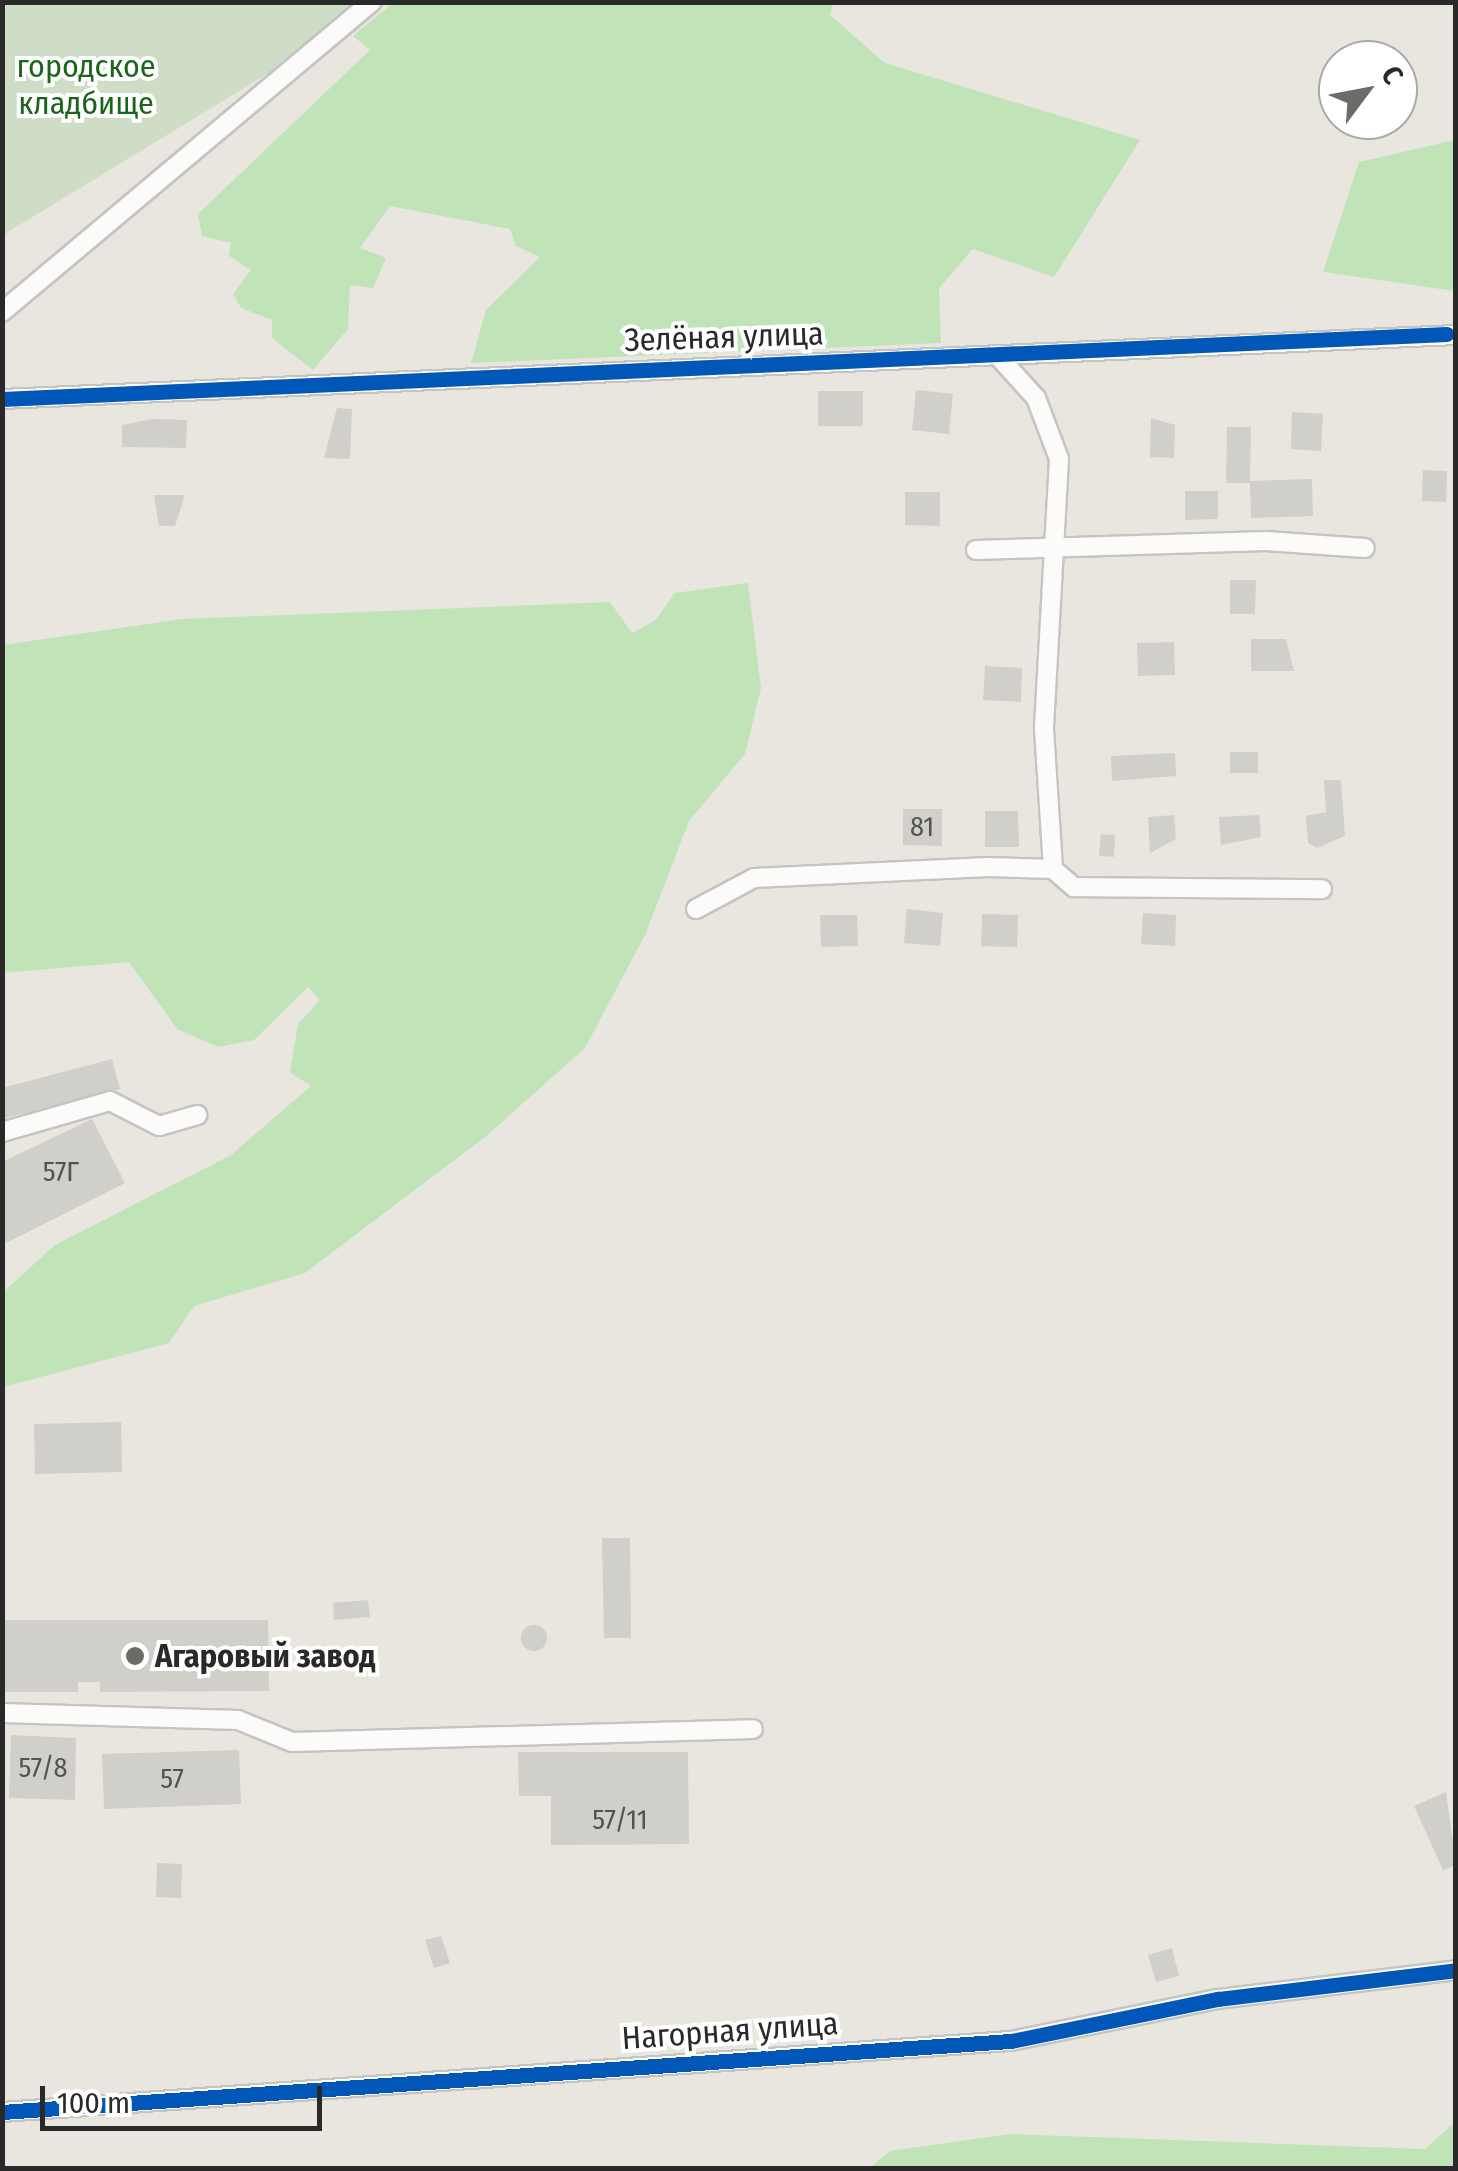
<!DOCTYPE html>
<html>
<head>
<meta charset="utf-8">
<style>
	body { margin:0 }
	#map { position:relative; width:1458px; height:2171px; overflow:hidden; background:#e8e6de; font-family:"Fira Sans Condensed",sans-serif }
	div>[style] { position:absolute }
	.green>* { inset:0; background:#c0e4b7 }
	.cemetery>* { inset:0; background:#d0ddc6 }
	.building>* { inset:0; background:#d1cfc9 }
	.round { border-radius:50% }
	.roads { filter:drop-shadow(2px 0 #c5c4c4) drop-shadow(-2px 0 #c5c4c4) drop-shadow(0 2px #c5c4c4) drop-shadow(0 -2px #c5c4c4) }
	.minor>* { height:18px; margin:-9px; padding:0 9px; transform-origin:9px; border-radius:9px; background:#fcfbfa }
	.cycleway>* { height:15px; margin:-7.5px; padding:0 7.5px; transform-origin:7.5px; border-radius:7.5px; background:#0057b8 }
	.dots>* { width:28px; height:28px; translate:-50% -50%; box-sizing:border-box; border:5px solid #fff; border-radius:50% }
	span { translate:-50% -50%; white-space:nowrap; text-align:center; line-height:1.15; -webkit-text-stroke:8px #fff; paint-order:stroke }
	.number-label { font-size:28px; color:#545352 }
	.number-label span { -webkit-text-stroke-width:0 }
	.park-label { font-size:32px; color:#1a651a }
	.street-label { font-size:32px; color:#292929 }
	.poi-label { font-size:32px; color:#292929; font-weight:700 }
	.left { translate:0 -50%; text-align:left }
	.frame { position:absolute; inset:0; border:5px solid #292929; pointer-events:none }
	.north { position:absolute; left:1318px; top:40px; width:100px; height:100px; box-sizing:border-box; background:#fff; border:2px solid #a9a9a9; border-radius:50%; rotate:58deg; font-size:28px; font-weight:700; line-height:40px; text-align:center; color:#292929 }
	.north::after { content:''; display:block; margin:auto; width:35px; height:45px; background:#6c6b68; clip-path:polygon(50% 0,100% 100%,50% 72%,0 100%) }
	.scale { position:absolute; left:40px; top:2086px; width:282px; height:45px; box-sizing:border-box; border:5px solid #292929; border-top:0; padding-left:12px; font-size:30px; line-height:35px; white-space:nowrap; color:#292929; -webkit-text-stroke:8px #fff; paint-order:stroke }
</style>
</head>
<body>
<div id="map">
	<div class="green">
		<div style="clip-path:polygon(393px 3px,833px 3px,830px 15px,885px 63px,1140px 140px,1054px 277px,973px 249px,939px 288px,941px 343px,471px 363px,486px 310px,540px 257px,516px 246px,510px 229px,390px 206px,360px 248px,386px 258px,373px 288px,350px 285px,348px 329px,313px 370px,272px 338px,272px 320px,241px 308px,233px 294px,251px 270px,229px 256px,231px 243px,202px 236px,198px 214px,370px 50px,353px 36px)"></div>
		<div style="clip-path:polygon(1455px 140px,1455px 291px,1323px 272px,1359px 162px)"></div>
		<div style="clip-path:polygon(748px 583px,761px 688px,745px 754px,689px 821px,645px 935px,585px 1048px,485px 1137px,305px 1273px,194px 1306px,169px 1343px,3px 1387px,3px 1292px,55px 1245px,231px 1155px,311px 1086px,290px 1072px,298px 1024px,320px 1000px,308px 987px,254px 1040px,218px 1047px,177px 1029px,129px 962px,3px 973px,3px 645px,182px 619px,610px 602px,632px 633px,656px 620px,675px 593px)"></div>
		<div style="clip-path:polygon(1455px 2122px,1455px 2168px,869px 2168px,890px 2151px,1010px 2134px,1425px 2149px)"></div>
	</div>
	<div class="cemetery">
		<div style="clip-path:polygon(3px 3px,367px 3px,298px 55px,3px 235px)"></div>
	</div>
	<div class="building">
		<div style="clip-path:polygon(916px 390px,953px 394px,949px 434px,912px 430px)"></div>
		<div style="clip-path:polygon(818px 391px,863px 391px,863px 426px,818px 426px)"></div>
		<div style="clip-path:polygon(337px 408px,352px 409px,350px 459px,324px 458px)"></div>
		<div style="clip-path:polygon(1292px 412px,1323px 414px,1321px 451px,1291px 449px)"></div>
		<div style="clip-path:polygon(1151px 418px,1175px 425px,1174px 458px,1150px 457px)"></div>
		<div style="clip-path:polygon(152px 419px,187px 420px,186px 448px,122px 447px,122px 425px)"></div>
		<div style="clip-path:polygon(1227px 427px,1251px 427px,1250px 481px,1312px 479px,1313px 516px,1251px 518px,1250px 483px,1226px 483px)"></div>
		<div style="clip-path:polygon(1423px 470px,1447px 471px,1446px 502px,1422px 501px)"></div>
		<div style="clip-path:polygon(1185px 491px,1218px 491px,1218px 519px,1185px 520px)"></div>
		<div style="clip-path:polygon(905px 492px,940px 492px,940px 526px,905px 525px)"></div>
		<div style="clip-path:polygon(154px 495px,185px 495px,175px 526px,159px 526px)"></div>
		<div style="clip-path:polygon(1230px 580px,1256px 580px,1255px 614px,1230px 614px)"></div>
		<div style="clip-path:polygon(1251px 639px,1286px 639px,1294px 671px,1251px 671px)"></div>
		<div style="clip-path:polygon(1174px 642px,1175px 675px,1138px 676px,1137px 643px)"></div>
		<div style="clip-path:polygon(985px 666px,1022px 668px,1021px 702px,983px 700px)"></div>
		<div style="clip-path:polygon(1230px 752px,1258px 752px,1258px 773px,1230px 773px)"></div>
		<div style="clip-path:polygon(1175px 753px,1176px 776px,1112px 781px,1111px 756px)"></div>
		<div style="clip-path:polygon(1324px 780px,1341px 780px,1345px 836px,1317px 848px,1308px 843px,1306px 816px,1326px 812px)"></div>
		<div style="clip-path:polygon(903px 809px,942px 809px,942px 846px,903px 845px)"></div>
		<div style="clip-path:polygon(985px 811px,1018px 811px,1019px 847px,985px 847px)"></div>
		<div style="clip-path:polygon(1174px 815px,1176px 839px,1150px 853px,1148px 817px)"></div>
		<div style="clip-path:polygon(1259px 815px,1261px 837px,1221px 845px,1219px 817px)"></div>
		<div style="clip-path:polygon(1101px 834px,1115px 835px,1114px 857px,1099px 856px)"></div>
		<div style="clip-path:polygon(907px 909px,943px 913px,940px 946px,904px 943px)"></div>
		<div style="clip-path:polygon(1143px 913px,1176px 915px,1175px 946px,1141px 944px)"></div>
		<div style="clip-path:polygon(982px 914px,1018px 915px,1017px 947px,981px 946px)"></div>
		<div style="clip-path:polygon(820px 915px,857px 915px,858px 946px,821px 947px)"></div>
		<div style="clip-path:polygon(112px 1059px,120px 1089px,2px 1119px,2px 1088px)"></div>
		<div style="clip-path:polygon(92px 1119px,125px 1183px,2px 1245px,2px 1162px)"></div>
		<div style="clip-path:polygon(121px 1422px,122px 1472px,35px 1474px,34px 1424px)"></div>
		<div style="clip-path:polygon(602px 1538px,630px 1538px,631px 1638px,604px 1638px)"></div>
		<div style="clip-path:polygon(368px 1600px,370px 1617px,334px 1620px,333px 1603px)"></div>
		<div style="clip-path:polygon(2px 1620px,268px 1620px,269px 1691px,100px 1692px,100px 1682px,78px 1682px,78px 1692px,2px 1692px)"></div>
		<div class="round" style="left:521px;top:1625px;width:26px;height:26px"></div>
		<div style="clip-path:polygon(11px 1735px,76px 1738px,75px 1800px,9px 1798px)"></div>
		<div style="clip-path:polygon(239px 1750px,241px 1804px,104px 1809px,102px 1754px)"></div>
		<div style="clip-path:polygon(518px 1752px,688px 1752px,689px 1844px,551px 1845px,551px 1796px,519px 1796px)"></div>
		<div style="clip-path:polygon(1446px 1792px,1456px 1865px,1443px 1870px,1414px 1806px)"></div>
		<div style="clip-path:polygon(157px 1863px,182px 1864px,181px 1898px,156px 1897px)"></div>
		<div style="clip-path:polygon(441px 1936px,450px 1963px,434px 1968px,425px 1940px)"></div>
		<div style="clip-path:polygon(1172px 1948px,1179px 1976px,1156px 1982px,1148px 1955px)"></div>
	</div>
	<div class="roads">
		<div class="minor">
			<div style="left:2px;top:312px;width:483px;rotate:-40deg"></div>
			<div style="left:997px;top:355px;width:58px;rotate:47.8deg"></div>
			<div style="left:1036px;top:398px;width:65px;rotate:69.3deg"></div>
			<div style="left:1059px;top:459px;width:270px;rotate:93.2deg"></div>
			<div style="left:1044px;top:729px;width:140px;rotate:86.3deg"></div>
			<div style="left:2px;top:399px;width:1455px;rotate:-2.52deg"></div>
			<div style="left:976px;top:550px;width:290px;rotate:-1.8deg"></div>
			<div style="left:1266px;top:541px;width:99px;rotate:4deg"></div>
			<div style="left:696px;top:909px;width:66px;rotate:-28.1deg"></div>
			<div style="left:754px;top:878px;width:234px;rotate:-2.7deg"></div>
			<div style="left:988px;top:867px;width:65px;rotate:1.8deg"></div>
			<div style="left:1053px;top:869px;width:28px;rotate:41deg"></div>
			<div style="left:1074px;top:887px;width:248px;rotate:0.5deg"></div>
			<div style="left:2px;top:1132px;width:112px;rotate:-16deg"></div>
			<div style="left:110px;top:1101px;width:55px;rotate:27deg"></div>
			<div style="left:159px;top:1126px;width:40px;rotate:-16deg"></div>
			<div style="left:2px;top:1713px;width:236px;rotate:1.7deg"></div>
			<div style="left:238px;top:1720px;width:58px;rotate:22.2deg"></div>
			<div style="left:292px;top:1742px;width:461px;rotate:-1.6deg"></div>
			<div style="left:2px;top:2112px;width:1011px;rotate:-4.03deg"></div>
			<div style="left:1011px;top:2041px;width:211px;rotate:-11.5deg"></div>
			<div style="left:1218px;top:1999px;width:240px;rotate:-6.9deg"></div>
		</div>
	</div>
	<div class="cycleway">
		<div style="left:2px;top:399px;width:1446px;rotate:-2.58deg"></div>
		<div style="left:2px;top:2112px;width:1011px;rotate:-4.03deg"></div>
		<div style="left:1011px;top:2041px;width:211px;rotate:-11.5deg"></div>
		<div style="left:1218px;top:1999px;width:240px;rotate:-6.9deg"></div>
	</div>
	<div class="dots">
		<div style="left:135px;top:1656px;background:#6c6b68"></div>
	</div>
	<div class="number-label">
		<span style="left:922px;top:827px">81</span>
		<span style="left:61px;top:1172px">57Г</span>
		<span style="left:43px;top:1768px">57/8</span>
		<span style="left:172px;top:1779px">57</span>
		<span style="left:620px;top:1820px">57/11</span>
	</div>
	<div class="park-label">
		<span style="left:86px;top:85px">городское<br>кладбище</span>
	</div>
	<div class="street-label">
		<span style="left:724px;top:337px;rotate:-2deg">Зелёная улица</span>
		<span style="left:730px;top:2031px;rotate:-4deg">Нагорная улица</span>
	</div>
	<div class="poi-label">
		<span class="left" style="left:155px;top:1656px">Агаровый завод</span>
	</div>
	<div class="frame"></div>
	<div class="north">С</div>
	<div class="scale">100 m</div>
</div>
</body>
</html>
